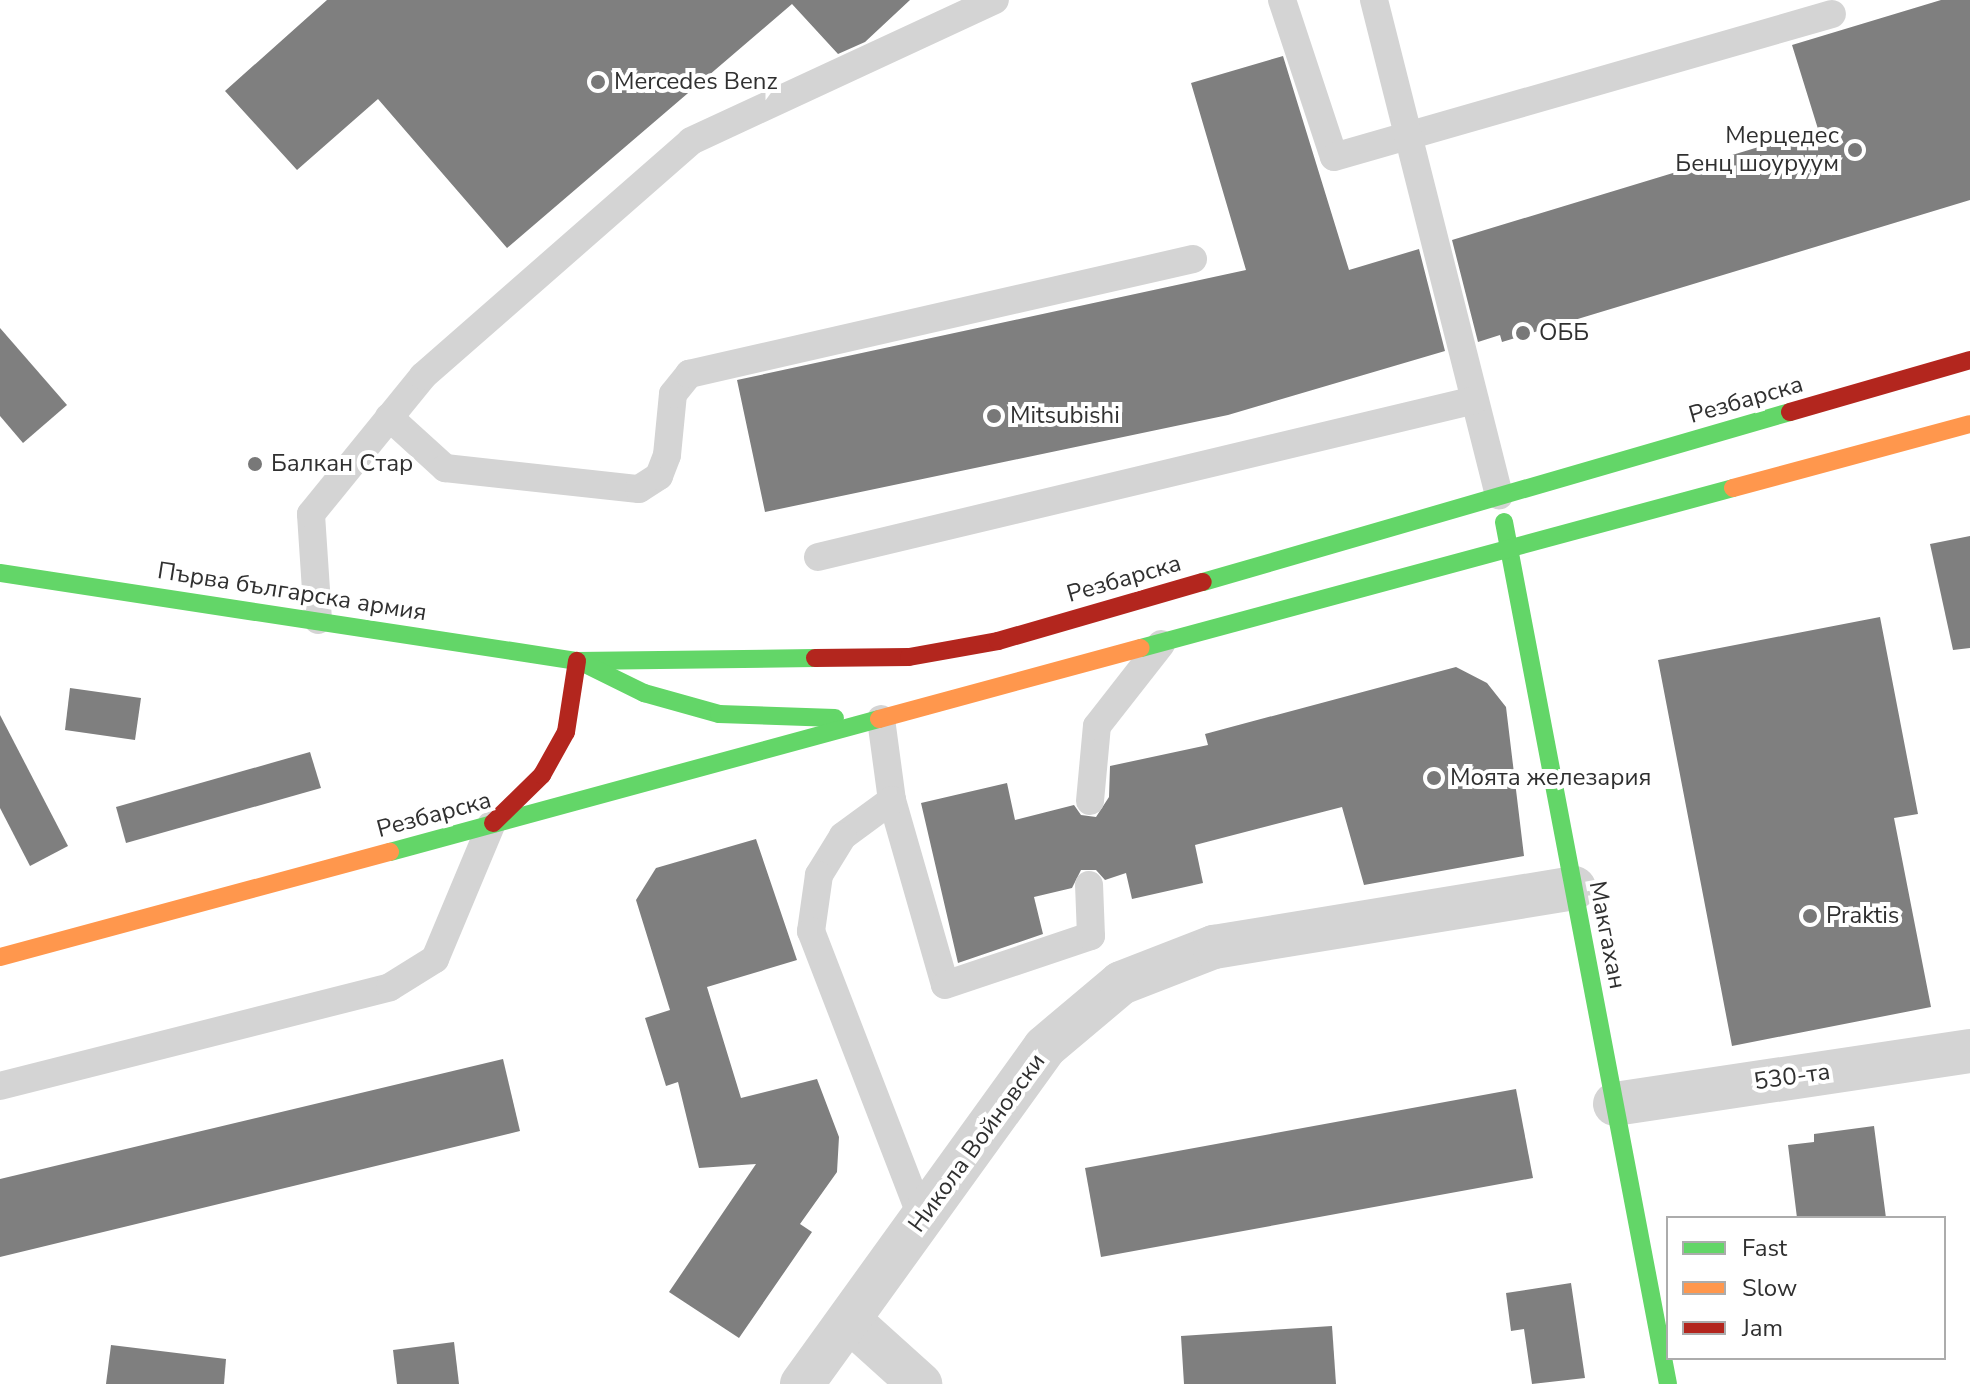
<!DOCTYPE html>
<html>
<head>
<meta charset="utf-8">
<style>
	body { margin:0 }
	#map { position:relative; width:1970px; height:1384px; overflow:hidden; background:#fff; font-family:"Nunito Sans",sans-serif }
	div>[style] { position:absolute }
	.building>* { inset:0; background:#7f7f7f }
	.lane>* { height:28px; margin:-14px; padding:0 14px; transform-origin:14px; border-radius:14px; background:#d4d4d4 }
	.street>* { height:44px; margin:-22px; padding:0 22px; transform-origin:22px; border-radius:22px; background:#d4d4d4 }
	.fast>* { height:18px; margin:-9px; padding:0 9px; transform-origin:9px; border-radius:9px; background:#63d668 }
	.slow>* { height:18px; margin:-9px; padding:0 9px; transform-origin:9px; border-radius:9px; background:#ff974d }
	.jam>* { height:18px; margin:-9px; padding:0 9px; transform-origin:9px; border-radius:9px; background:#b3261e }
	.dots>* { width:22px; height:22px; translate:-50% -50%; box-sizing:border-box; border:4px solid #fff; border-radius:50% }
	span { translate:-50% -50%; white-space:nowrap; text-align:center; line-height:1.15; -webkit-text-stroke:8px #fff; paint-order:stroke }
	.poi-label { font-size:24px; color:#303030 }
	.left { translate:0 -50%; text-align:left }
	.right { translate:-100% -50%; text-align:right }
	.street-label { font-size:24px; color:#303030 }
	.legend { position:absolute; left:1666px; top:1216px; width:280px; height:144px; box-sizing:border-box; background:#fff; border:2px solid #acacac; margin:0; padding:10px 14px; list-style:none; font-size:24px; color:#303030 }
	.legend li { display:flex; align-items:center; gap:16px; height:40px }
	.legend b { width:40px; border:2px solid #acacac }
</style>
</head>
<body>
<div id="map">
	<div class="building">
		<div style="clip-path:polygon(327px 0,910px 0,865px 42px,838px 54px,792px 4px,507px 248px,378px 99px,297px 170px,225px 91px)"></div>
		<div style="clip-path:polygon(1941px 0,1970px 0,1970px 200px,1502px 342px,1500px 335px,1478px 342px,1452px 240px,1818px 129px,1792px 45px)"></div>
		<div style="clip-path:polygon(1283px 56px,1349px 270px,1419px 249px,1445px 351px,1228px 415px,765px 512px,737px 380px,1246px 270px,1191px 83px)"></div>
		<div style="clip-path:polygon(0 328px,67px 405px,23px 443px,0 416px)"></div>
		<div style="clip-path:polygon(1970px 536px,1970px 648px,1953px 650px,1930px 544px)"></div>
		<div style="clip-path:polygon(1880px 617px,1918px 814px,1894px 818px,1931px 1007px,1732px 1046px,1658px 660px)"></div>
		<div style="clip-path:polygon(1456px 667px,1487px 683px,1506px 707px,1524px 856px,1364px 885px,1342px 807px,1195px 845px,1203px 883px,1132px 899px,1126px 873px,1105px 880px,1096px 870px,1081px 870px,1072px 888px,1034px 897px,1043px 934px,958px 963px,921px 803px,1007px 783px,1015px 820px,1074px 805px,1081px 815px,1096px 817px,1109px 797px,1110px 766px,1208px 745px,1205px 734px)"></div>
		<div style="clip-path:polygon(70px 688px,141px 698px,135px 740px,65px 730px)"></div>
		<div style="clip-path:polygon(0 715px,68px 846px,30px 866px,0 808px)"></div>
		<div style="clip-path:polygon(310px 752px,321px 788px,126px 843px,116px 807px)"></div>
		<div style="clip-path:polygon(756px 839px,797px 960px,707px 987px,741px 1098px,817px 1079px,839px 1137px,837px 1172px,800px 1224px,812px 1232px,739px 1338px,669px 1292px,756px 1164px,699px 1168px,678px 1082px,666px 1086px,645px 1018px,670px 1010px,636px 900px,656px 868px)"></div>
		<div style="clip-path:polygon(503px 1059px,520px 1131px,0 1257px,0 1179px)"></div>
		<div style="clip-path:polygon(1516px 1089px,1533px 1178px,1101px 1257px,1085px 1168px)"></div>
		<div style="clip-path:polygon(1874px 1126px,1886px 1218px,1797px 1218px,1788px 1145px,1814px 1142px,1814px 1134px)"></div>
		<div style="clip-path:polygon(1571px 1283px,1585px 1378px,1532px 1384px,1524px 1329px,1511px 1331px,1506px 1293px)"></div>
		<div style="clip-path:polygon(1332px 1326px,1336px 1384px,1184px 1384px,1181px 1336px)"></div>
		<div style="clip-path:polygon(454px 1342px,459px 1384px,397px 1384px,393px 1350px)"></div>
		<div style="clip-path:polygon(111px 1345px,226px 1359px,224px 1384px,106px 1384px)"></div>
	</div>
	<div class="lane">
		<div style="left:1282px;top:0;width:165px;rotate:71.7deg"></div>
		<div style="left:1334px;top:157px;width:518px;rotate:-16.02deg"></div>
		<div style="left:1374px;top:0;width:511px;rotate:75.83deg"></div>
		<div style="left:389px;top:417px;width:76px;rotate:42.3deg"></div>
		<div style="left:445px;top:468px;width:195px;rotate:6.2deg"></div>
		<div style="left:639px;top:489px;width:24px;rotate:-33deg"></div>
		<div style="left:659px;top:476px;width:22px;rotate:-69deg"></div>
		<div style="left:667px;top:455px;width:61px;rotate:-84.4deg"></div>
		<div style="left:673px;top:394px;width:26px;rotate:-51deg"></div>
		<div style="left:689px;top:374px;width:517px;rotate:-12.85deg"></div>
		<div style="left:818px;top:557px;width:675px;rotate:-13.44deg"></div>
		<div style="left:318px;top:620px;width:106px;rotate:-93.8deg"></div>
		<div style="left:311px;top:514px;width:178px;rotate:-50.9deg"></div>
		<div style="left:423px;top:376px;width:356px;rotate:-41.2deg"></div>
		<div style="left:691px;top:141px;width:335px;rotate:-24.9deg"></div>
		<div style="left:881px;top:719px;width:82px;rotate:82.3deg"></div>
		<div style="left:892px;top:800px;width:192px;rotate:74deg"></div>
		<div style="left:945px;top:985px;width:154px;rotate:-18.6deg"></div>
		<div style="left:1091px;top:936px;width:51px;rotate:-92.2deg"></div>
		<div style="left:892px;top:800px;width:61px;rotate:143.7deg"></div>
		<div style="left:843px;top:836px;width:46px;rotate:121.6deg"></div>
		<div style="left:819px;top:875px;width:57px;rotate:98.1deg"></div>
		<div style="left:811px;top:931px;width:309px;rotate:68.9deg"></div>
		<div style="left:1090px;top:801px;width:75px;rotate:-84.7deg"></div>
		<div style="left:1097px;top:726px;width:104px;rotate:-52deg"></div>
		<div style="left:0;top:1086px;width:402px;rotate:-14.2deg"></div>
		<div style="left:390px;top:987px;width:53px;rotate:-31.9deg"></div>
		<div style="left:435px;top:959px;width:145px;rotate:-67.3deg"></div>
	</div>
	<div class="street">
		<div style="left:1615px;top:1104px;width:359px;rotate:-8.5deg"></div>
		<div style="left:849px;top:1320px;width:96px;rotate:42deg"></div>
		<div style="left:802px;top:1384px;width:415px;rotate:-54.2deg"></div>
		<div style="left:1045px;top:1047px;width:99px;rotate:-40.1deg"></div>
		<div style="left:1121px;top:983px;width:100px;rotate:-21.2deg"></div>
		<div style="left:1214px;top:947px;width:365px;rotate:-9.3deg"></div>
	</div>
	<div class="fast">
		<div style="left:1504px;top:522px;width:877px;rotate:79.23deg"></div>
		<div style="left:0;top:573px;width:584px;rotate:8.67deg"></div>
		<div style="left:577px;top:661px;width:238px;rotate:-0.7deg"></div>
		<div style="left:1203px;top:582px;width:611px;rotate:-16.15deg"></div>
		<div style="left:1141px;top:648px;width:613px;rotate:-15.12deg"></div>
		<div style="left:585px;top:664px;width:66px;rotate:26.2deg"></div>
		<div style="left:644px;top:693px;width:78px;rotate:15.6deg"></div>
		<div style="left:719px;top:714px;width:116px;rotate:2deg"></div>
		<div style="left:390px;top:852px;width:507px;rotate:-15.22deg"></div>
	</div>
	<div class="slow">
		<div style="left:1733px;top:488px;width:245px;rotate:-15.1deg"></div>
		<div style="left:879px;top:719px;width:271px;rotate:-15.2deg"></div>
		<div style="left:0;top:957px;width:404px;rotate:-15.1deg"></div>
	</div>
	<div class="jam">
		<div style="left:1790px;top:412px;width:187px;rotate:-16.1deg"></div>
		<div style="left:815px;top:658px;width:94px;rotate:-0.6deg"></div>
		<div style="left:909px;top:657px;width:90px;rotate:-10.2deg"></div>
		<div style="left:998px;top:641px;width:213px;rotate:-16.1deg"></div>
		<div style="left:493px;top:823px;width:69px;rotate:-44.4deg"></div>
		<div style="left:542px;top:775px;width:49px;rotate:-60.8deg"></div>
		<div style="left:566px;top:732px;width:72px;rotate:-81.2deg"></div>
	</div>
	<div class="dots">
		<div style="left:598px;top:82px;background:#787878"></div>
		<div style="left:1855px;top:150px;background:#787878"></div>
		<div style="left:1523px;top:333px;background:#787878"></div>
		<div style="left:994px;top:416px;background:#787878"></div>
		<div style="left:255px;top:464px;background:#787878"></div>
		<div style="left:1434px;top:778px;background:#787878"></div>
		<div style="left:1810px;top:916px;background:#787878"></div>
	</div>
	<div class="poi-label">
		<span class="left" style="left:614px;top:82px">Mercedes Benz</span>
		<span class="right" style="left:1839px;top:150px">Мерцедес<br>Бенц шоуруум</span>
		<span class="left" style="left:1539px;top:333px">ОББ</span>
		<span class="left" style="left:1010px;top:416px">Mitsubishi</span>
		<span class="left" style="left:271px;top:464px">Балкан Стар</span>
		<span class="left" style="left:1450px;top:778px">Моята железария</span>
		<span class="left" style="left:1826px;top:916px">Praktis</span>
	</div>
	<div class="street-label">
		<span style="left:1746px;top:400px;rotate:-16deg">Резбарска</span>
		<span style="left:1124px;top:579px;rotate:-16deg">Резбарска</span>
		<span style="left:292px;top:592px;rotate:9deg">Първа българска армия</span>
		<span style="left:434px;top:815px;rotate:-15deg">Резбарска</span>
		<span style="left:1607px;top:935px;rotate:79deg">Макгахан</span>
		<span style="left:1792px;top:1077px;rotate:-8deg">530-та</span>
		<span style="left:977px;top:1143px;rotate:-54deg">Никола Войновски</span>
	</div>
	<ul class="legend">
	<li><b style="height:10px;background:#63d668"></b>Fast</li>
	<li><b style="height:10px;background:#ff974d"></b>Slow</li>
	<li><b style="height:10px;background:#b3261e"></b>Jam</li>
	</ul>
</div>
</body>
</html>
